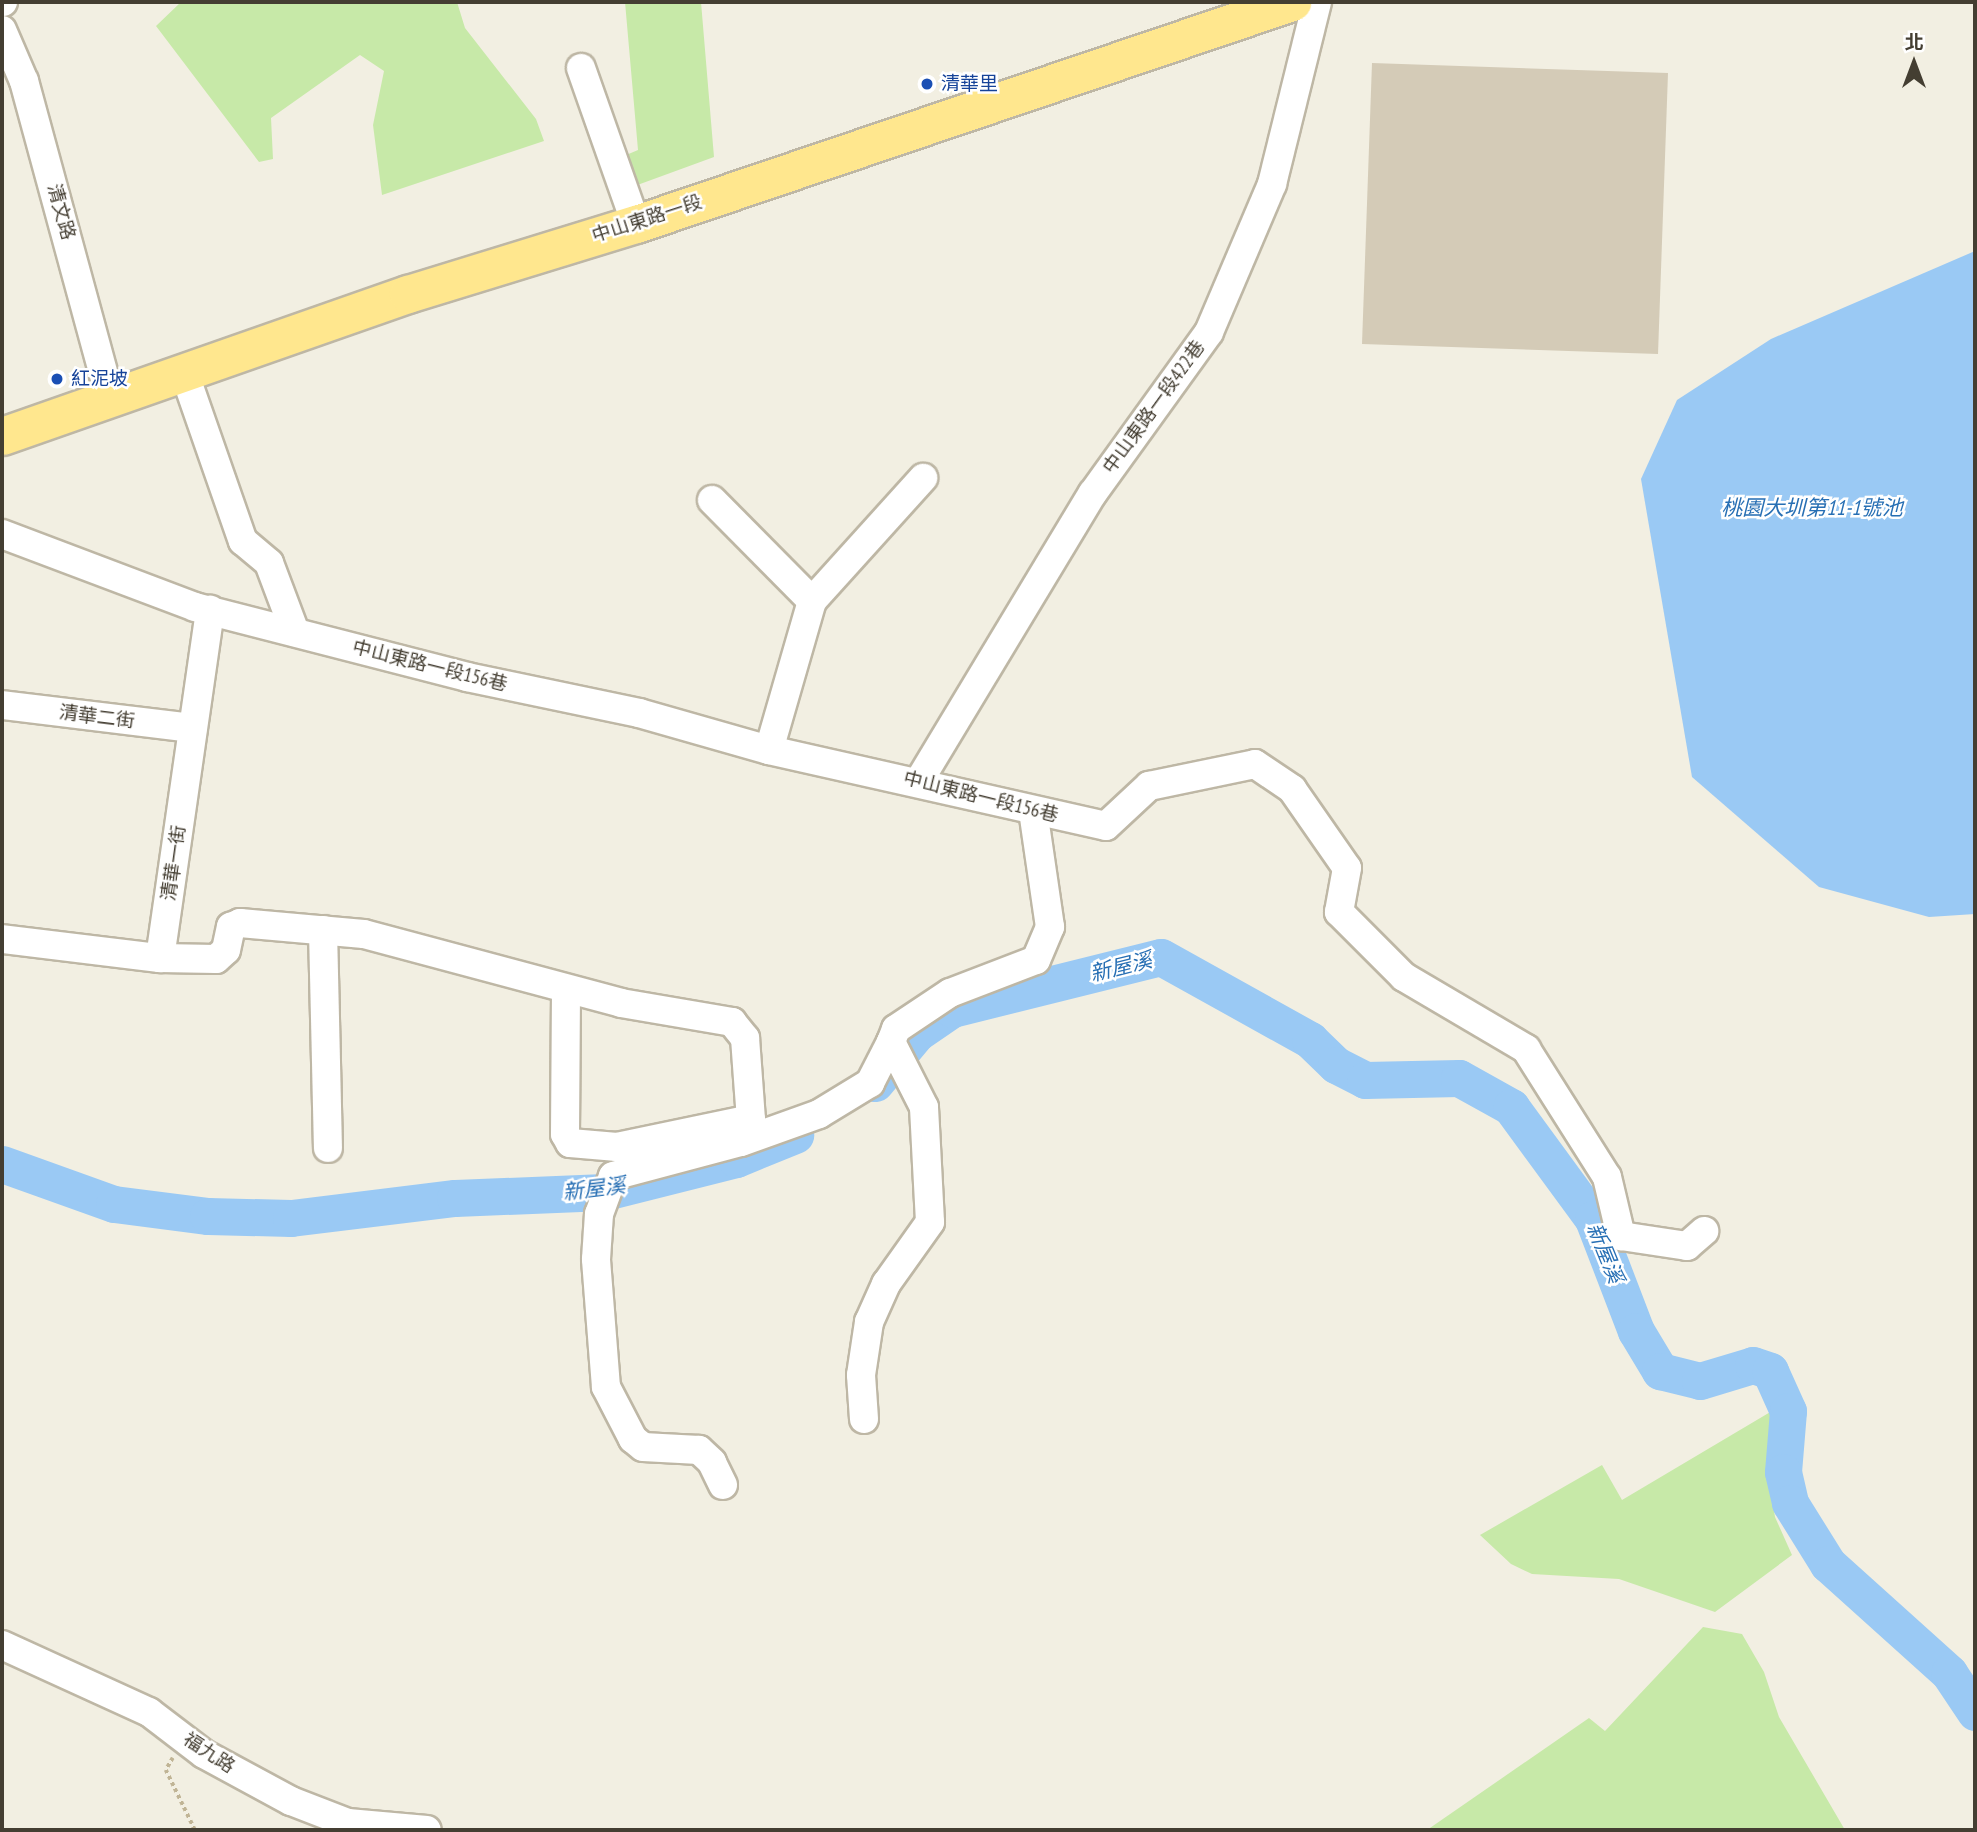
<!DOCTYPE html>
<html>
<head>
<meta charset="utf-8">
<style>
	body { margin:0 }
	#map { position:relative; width:1977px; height:1832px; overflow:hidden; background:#f2efe2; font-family:"PT Sans Narrow","Noto Sans TC",sans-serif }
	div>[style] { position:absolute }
	.green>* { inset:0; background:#c7e9a8 }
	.water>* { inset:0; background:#9ac9f4 }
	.river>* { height:37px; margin:-18.5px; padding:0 18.5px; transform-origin:18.5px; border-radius:18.5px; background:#9ac9f4 }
	.building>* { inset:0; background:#d4cbb7 }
	.path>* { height:3.5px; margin-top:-1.75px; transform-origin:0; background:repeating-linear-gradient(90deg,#c0b495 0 3.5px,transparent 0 7px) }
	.roads { filter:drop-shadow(2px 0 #beb7a5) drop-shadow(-2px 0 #beb7a5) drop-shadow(0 2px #beb7a5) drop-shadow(0 -2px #beb7a5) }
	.minor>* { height:28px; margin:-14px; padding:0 14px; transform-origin:14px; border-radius:14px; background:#fff }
	.major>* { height:37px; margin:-18.5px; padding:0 18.5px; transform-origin:18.5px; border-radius:18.5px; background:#ffe78e }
	.dots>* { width:19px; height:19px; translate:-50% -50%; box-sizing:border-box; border:4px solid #fff; border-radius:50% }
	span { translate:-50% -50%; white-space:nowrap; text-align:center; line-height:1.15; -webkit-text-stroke:5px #fff; paint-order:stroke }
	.transit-label { font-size:19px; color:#164399 }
	.left { translate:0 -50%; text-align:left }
	.street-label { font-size:19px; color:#443e32 }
	.water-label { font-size:21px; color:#276fb4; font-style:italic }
	.frame { position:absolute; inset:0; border:4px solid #443e32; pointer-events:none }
	.north { position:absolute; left:1879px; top:28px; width:70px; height:70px; -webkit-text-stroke:5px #fff; paint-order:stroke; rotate:0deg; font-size:19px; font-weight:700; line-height:28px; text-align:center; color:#443e32 }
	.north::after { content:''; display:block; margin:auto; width:24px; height:32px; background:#443e32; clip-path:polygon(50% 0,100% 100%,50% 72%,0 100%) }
</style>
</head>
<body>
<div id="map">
	<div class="green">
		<div style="clip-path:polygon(181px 2px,457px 2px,465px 28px,536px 119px,544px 141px,382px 195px,373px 125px,384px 71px,360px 55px,271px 118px,273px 159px,259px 162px,156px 26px)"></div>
		<div style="clip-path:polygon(625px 2px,701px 2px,714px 157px,621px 191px,612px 161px,638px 150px)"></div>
		<div style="clip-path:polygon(1772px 1411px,1768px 1474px,1775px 1517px,1792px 1555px,1715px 1612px,1619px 1579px,1532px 1574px,1511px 1564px,1480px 1535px,1602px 1465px,1622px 1500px)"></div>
		<div style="clip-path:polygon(1703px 1627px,1742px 1634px,1764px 1672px,1779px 1717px,1845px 1830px,1427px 1830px,1589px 1718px,1605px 1731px)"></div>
	</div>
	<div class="water">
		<div style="clip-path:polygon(1975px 251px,1975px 914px,1929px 917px,1819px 887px,1692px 777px,1641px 479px,1677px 400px,1771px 339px)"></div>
	</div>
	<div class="river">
		<div style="left:875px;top:1083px;width:65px;rotate:-50deg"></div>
		<div style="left:917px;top:1033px;width:42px;rotate:-34.4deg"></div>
		<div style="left:952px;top:1009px;width:215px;rotate:-14deg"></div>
		<div style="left:1161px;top:957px;width:171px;rotate:29.1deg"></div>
		<div style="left:1310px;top:1040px;width:36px;rotate:44deg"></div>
		<div style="left:1336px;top:1065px;width:33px;rotate:27deg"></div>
		<div style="left:1365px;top:1080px;width:94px;rotate:-1.2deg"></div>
		<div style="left:1459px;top:1078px;width:60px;rotate:29.1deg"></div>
		<div style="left:1511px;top:1107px;width:139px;rotate:53.8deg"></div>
		<div style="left:1593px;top:1219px;width:120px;rotate:69deg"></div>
		<div style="left:1636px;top:1331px;width:47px;rotate:59deg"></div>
		<div style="left:1660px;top:1371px;width:41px;rotate:14deg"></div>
		<div style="left:1700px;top:1381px;width:55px;rotate:-16.8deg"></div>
		<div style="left:1753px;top:1365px;width:18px;rotate:19deg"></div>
		<div style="left:1770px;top:1371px;width:44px;rotate:65.8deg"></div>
		<div style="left:1788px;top:1411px;width:61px;rotate:94.7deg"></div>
		<div style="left:1783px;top:1472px;width:32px;rotate:77deg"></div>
		<div style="left:1790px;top:1503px;width:72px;rotate:58.1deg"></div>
		<div style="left:1828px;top:1564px;width:163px;rotate:42deg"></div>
		<div style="left:1949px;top:1673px;width:47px;rotate:56.3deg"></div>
		<div style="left:2px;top:1164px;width:119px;rotate:19.7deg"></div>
		<div style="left:114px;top:1204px;width:95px;rotate:7.3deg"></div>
		<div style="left:208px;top:1216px;width:83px;rotate:1.4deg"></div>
		<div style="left:291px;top:1218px;width:165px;rotate:-7deg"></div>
		<div style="left:455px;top:1198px;width:150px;rotate:-2.3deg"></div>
		<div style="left:605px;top:1192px;width:135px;rotate:-14.1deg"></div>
		<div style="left:736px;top:1159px;width:64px;rotate:-22.1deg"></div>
	</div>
	<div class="building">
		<div style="clip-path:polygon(1372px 63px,1668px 73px,1658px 354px,1362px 344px)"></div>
	</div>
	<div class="path">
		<div style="left:173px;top:1758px;width:14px;rotate:120deg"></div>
		<div style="left:166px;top:1770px;width:67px;rotate:64.2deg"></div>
	</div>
	<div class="roads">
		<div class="minor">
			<div style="left:2px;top:2px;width:1px"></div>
			<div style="left:2px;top:30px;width:56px;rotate:66.7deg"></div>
			<div style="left:24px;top:81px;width:328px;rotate:74.8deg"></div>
			<div style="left:581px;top:68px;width:165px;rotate:70.6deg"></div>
			<div style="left:184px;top:372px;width:179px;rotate:70.8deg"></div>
			<div style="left:243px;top:541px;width:34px;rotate:40deg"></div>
			<div style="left:269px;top:563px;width:74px;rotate:69.4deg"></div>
			<div style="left:712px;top:500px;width:142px;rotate:45.3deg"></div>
			<div style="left:2px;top:534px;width:206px;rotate:20.7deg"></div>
			<div style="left:195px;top:607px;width:281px;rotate:14.4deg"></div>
			<div style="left:467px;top:677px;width:176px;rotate:11.8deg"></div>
			<div style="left:639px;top:713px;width:135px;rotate:15.9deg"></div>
			<div style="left:769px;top:750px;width:345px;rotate:12.7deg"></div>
			<div style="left:1106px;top:826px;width:59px;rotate:-42.9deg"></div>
			<div style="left:1149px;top:786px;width:108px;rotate:-11.7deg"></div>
			<div style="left:1255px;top:764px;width:45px;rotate:34deg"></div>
			<div style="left:1292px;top:789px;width:96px;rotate:55.2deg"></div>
			<div style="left:1347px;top:868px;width:45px;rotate:100.3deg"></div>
			<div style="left:1339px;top:912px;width:92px;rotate:45deg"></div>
			<div style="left:1404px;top:977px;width:142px;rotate:30.5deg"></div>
			<div style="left:1526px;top:1049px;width:151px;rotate:57.7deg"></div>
			<div style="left:1607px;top:1177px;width:61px;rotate:76.7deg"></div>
			<div style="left:1621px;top:1236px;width:67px;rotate:8.6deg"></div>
			<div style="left:1687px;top:1246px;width:23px;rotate:-41deg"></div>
			<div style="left:2px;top:705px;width:192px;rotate:6.9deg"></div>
			<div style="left:769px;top:750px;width:155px;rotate:-73.9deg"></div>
			<div style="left:812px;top:601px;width:166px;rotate:-47.9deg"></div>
			<div style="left:919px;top:781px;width:336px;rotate:-58.9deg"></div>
			<div style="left:1093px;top:493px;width:198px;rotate:-54.2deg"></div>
			<div style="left:1209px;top:332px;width:161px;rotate:-66.9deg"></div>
			<div style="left:1272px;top:184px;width:187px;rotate:-76.1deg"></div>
			<div style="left:323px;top:930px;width:218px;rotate:88.7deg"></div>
			<div style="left:2px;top:939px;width:159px;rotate:6.9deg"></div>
			<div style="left:160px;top:958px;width:352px;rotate:-81.8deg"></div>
			<div style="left:160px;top:958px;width:56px;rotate:1deg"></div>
			<div style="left:216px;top:959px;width:13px;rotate:-42deg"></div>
			<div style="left:226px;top:950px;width:24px;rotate:-78deg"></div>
			<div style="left:231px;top:927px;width:10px;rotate:-24deg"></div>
			<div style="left:240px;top:923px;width:124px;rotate:5.1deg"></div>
			<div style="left:364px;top:934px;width:266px;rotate:15deg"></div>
			<div style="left:621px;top:1003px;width:113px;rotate:9.7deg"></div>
			<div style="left:732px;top:1022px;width:21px;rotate:51deg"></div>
			<div style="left:745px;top:1038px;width:81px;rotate:85.8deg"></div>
			<div style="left:751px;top:1119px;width:137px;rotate:168.2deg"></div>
			<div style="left:617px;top:1147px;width:47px;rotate:-175.1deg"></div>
			<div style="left:570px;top:1143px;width:10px;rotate:-119deg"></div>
			<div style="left:565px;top:1134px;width:145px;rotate:-89.6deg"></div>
			<div style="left:864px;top:1419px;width:44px;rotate:-93.9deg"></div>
			<div style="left:861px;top:1375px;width:54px;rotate:-81.4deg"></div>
			<div style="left:869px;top:1322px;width:42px;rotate:-65.9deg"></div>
			<div style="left:886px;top:1284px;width:76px;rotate:-54.6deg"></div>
			<div style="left:930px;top:1222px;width:115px;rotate:-93deg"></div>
			<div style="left:924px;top:1107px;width:73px;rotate:-116.9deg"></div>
			<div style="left:891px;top:1042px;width:14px;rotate:-69deg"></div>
			<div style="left:896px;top:1029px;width:65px;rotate:-33.7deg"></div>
			<div style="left:950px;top:993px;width:92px;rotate:-21deg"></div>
			<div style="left:1036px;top:960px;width:36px;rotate:-67deg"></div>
			<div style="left:1050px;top:927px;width:118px;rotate:-98.3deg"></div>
			<div style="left:723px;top:1485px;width:25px;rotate:-116deg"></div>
			<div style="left:712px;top:1462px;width:18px;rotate:-137deg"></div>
			<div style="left:699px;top:1450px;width:56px;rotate:-176.9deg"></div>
			<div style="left:643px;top:1447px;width:13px;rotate:-141deg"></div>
			<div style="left:633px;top:1439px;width:59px;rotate:-117.4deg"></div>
			<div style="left:606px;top:1387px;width:128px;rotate:-94.5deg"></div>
			<div style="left:596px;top:1259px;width:45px;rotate:-86.2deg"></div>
			<div style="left:599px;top:1214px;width:40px;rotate:-69.8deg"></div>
			<div style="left:613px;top:1176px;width:132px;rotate:-14.9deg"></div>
			<div style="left:741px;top:1142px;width:83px;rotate:-19.7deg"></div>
			<div style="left:819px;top:1114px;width:60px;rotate:-31.3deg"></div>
			<div style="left:870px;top:1083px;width:46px;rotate:-62.9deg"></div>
			<div style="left:2px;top:1645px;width:162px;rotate:24.5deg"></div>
			<div style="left:149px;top:1712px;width:69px;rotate:37.4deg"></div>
			<div style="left:204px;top:1754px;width:99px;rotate:28.4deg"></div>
			<div style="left:291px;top:1801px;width:61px;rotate:21.1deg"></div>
			<div style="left:348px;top:1823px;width:79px;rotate:5.1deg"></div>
		</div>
		<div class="major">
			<div style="left:2px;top:436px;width:430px;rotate:-19.3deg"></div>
			<div style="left:408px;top:294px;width:239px;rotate:-17.1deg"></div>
			<div style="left:636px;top:224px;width:693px;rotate:-18.7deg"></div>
		</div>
	</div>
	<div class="dots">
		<div style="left:927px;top:84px;background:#1a4fb4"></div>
		<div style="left:57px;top:379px;background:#1a4fb4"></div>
	</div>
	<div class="transit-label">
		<span class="left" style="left:941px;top:84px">清華里</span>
		<span class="left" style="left:71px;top:379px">紅泥坡</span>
	</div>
	<div class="street-label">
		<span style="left:61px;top:212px;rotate:74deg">清文路</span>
		<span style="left:647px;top:219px;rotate:-18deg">中山東路一段</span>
		<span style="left:1154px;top:407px;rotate:-54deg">中山東路一段422巷</span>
		<span style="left:430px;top:666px;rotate:14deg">中山東路一段156巷</span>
		<span style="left:97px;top:717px;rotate:7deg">清華二街</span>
		<span style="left:981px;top:797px;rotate:14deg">中山東路一段156巷</span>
		<span style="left:174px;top:863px;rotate:-82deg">清華一街</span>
		<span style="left:209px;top:1753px;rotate:33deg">福九路</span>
	</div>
	<div class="water-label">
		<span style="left:1812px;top:508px">桃園大圳第11-1號池</span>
		<span style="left:1121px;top:967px;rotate:-14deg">新屋溪</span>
		<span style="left:594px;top:1189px;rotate:-7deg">新屋溪</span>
		<span style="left:1605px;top:1253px;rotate:68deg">新屋溪</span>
	</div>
	<div class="frame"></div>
	<div class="north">北</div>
</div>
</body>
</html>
